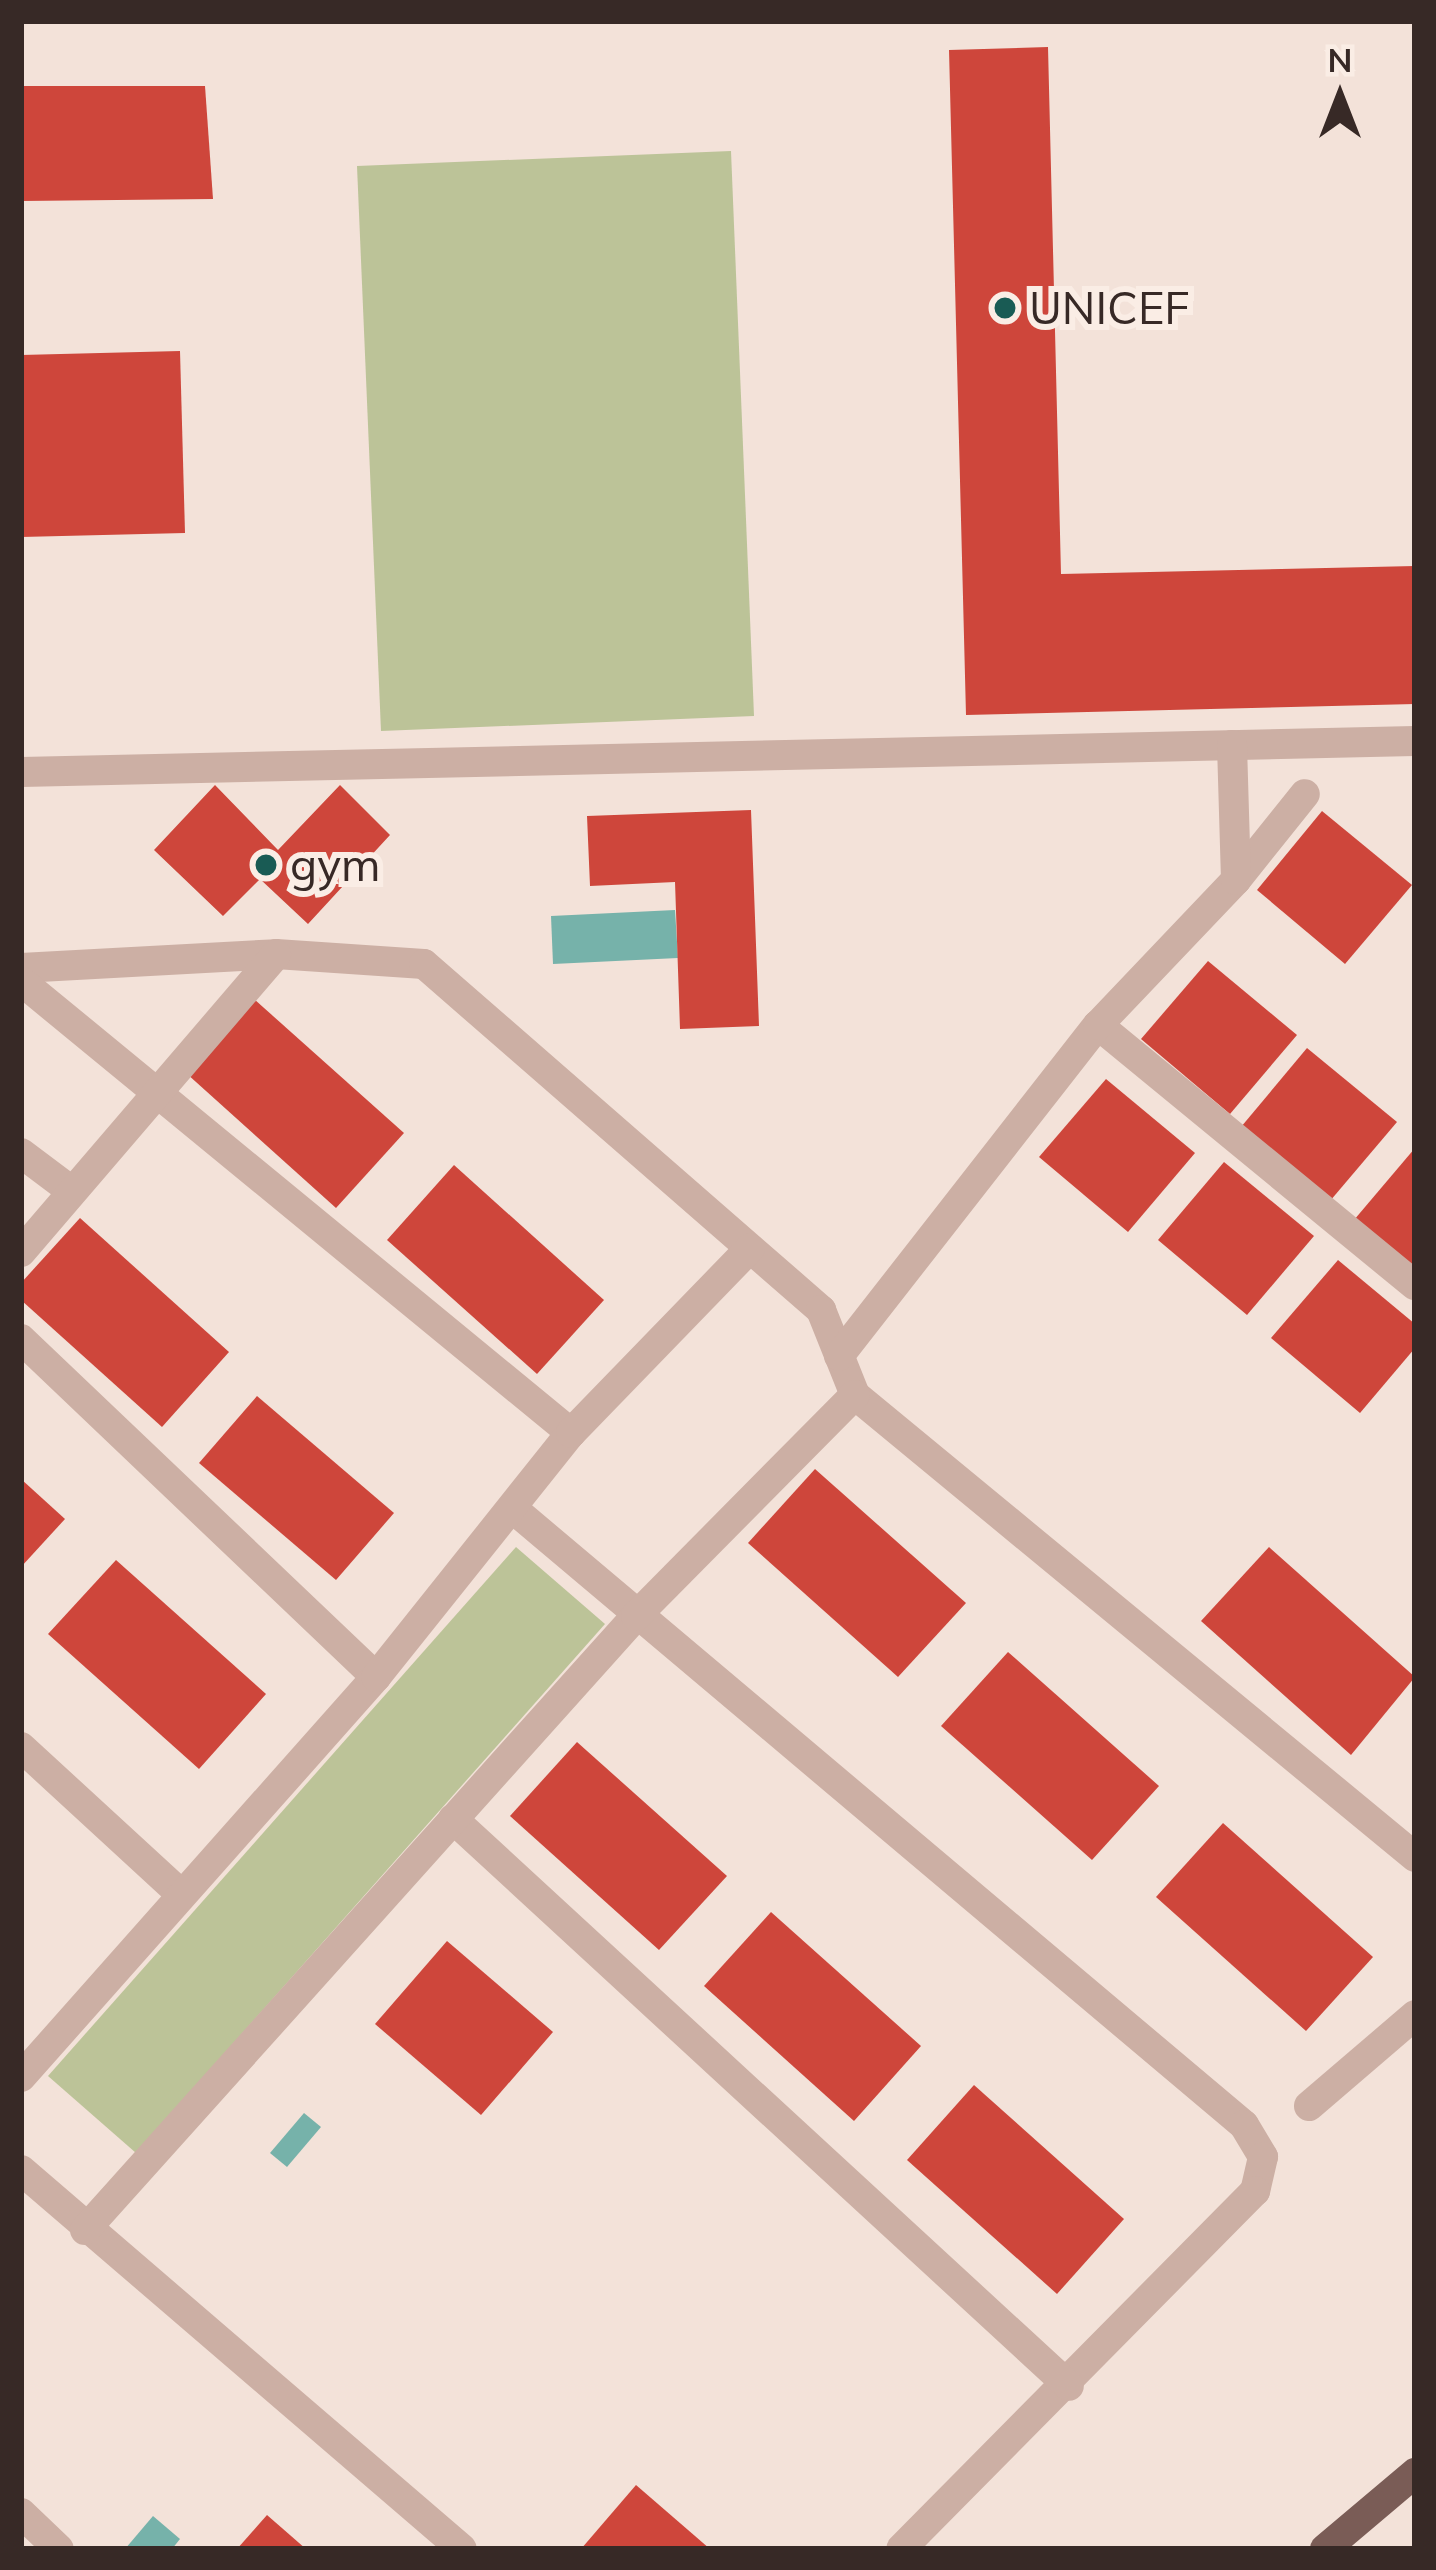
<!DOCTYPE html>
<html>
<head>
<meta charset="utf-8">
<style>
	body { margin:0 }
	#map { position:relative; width:1436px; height:2570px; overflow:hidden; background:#f3e2d9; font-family:Mulish,sans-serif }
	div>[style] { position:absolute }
	.green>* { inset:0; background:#bcc398 }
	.water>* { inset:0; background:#76b2aa }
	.building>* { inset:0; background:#ce463b }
	.street>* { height:30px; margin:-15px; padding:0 15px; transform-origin:15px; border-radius:15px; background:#ccafa4 }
	.primary>* { height:30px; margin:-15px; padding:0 15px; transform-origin:15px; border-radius:15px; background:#7a5c56 }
	.dots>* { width:33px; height:33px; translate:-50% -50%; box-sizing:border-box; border:6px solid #faede5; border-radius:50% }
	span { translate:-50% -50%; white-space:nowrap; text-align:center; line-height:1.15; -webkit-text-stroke:12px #faede5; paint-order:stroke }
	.poi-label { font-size:45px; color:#372926 }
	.left { translate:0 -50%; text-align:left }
	.frame { position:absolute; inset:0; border:24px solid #372926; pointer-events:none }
	.north { position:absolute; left:1280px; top:36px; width:120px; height:120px; -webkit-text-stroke:9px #faede5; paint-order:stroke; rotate:0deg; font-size:33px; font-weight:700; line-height:48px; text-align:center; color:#372926 }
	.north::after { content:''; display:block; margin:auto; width:42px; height:54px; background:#372926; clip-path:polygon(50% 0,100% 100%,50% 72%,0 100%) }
</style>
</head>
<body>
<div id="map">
	<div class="green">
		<div style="clip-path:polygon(731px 151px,754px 716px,381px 731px,357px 166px)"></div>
		<div style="clip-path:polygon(516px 1547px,605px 1624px,136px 2153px,48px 2076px)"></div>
	</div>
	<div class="water">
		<div style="clip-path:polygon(675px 910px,678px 958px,553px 964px,551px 916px)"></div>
		<div style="clip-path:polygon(304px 2113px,321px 2127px,287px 2167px,270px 2153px)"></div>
		<div style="clip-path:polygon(153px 2516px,180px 2539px,172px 2549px,125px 2549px)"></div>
	</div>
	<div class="building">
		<div style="clip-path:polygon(1048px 47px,1061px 574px,1415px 566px,1415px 704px,966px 715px,949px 50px)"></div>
		<div style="clip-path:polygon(21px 86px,205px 86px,213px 199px,21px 201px)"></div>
		<div style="clip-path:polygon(180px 351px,185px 533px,21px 537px,21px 355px)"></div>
		<div style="clip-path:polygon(215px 785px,278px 850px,340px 785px,390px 835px,308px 924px,260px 879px,223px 916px,154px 850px)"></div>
		<div style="clip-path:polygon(751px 810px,759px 1026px,680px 1029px,675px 882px,590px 886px,587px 816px)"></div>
		<div style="clip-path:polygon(1322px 811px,1412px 885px,1345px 964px,1257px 890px)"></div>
		<div style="clip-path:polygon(1208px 961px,1297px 1035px,1230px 1114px,1141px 1039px)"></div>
		<div style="clip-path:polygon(254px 999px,404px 1133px,336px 1208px,186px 1073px)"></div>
		<div style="clip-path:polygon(1307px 1048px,1397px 1122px,1330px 1201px,1241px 1127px)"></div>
		<div style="clip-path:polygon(1106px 1079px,1195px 1153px,1128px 1232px,1039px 1157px)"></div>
		<div style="clip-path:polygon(1415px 1148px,1415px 1270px,1354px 1220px)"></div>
		<div style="clip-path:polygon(1224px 1162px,1314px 1236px,1247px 1315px,1158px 1240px)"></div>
		<div style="clip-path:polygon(454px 1165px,604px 1300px,537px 1374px,387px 1240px)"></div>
		<div style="clip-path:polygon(80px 1218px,229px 1352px,162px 1427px,21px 1300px,21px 1283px)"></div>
		<div style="clip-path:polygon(1338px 1260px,1415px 1324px,1415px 1348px,1360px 1413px,1271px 1338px)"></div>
		<div style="clip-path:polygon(257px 1396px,394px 1513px,336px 1580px,199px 1463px)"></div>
		<div style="clip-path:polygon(815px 1469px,966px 1603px,898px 1677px,748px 1543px)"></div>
		<div style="clip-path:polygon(21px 1479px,65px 1519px,21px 1567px)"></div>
		<div style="clip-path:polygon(1269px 1547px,1415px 1677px,1351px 1755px,1201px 1621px)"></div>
		<div style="clip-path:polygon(116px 1560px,266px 1694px,199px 1769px,48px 1634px)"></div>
		<div style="clip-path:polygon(1008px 1652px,1159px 1786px,1092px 1860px,941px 1726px)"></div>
		<div style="clip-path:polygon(577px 1742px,727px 1876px,659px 1950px,510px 1816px)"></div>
		<div style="clip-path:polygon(1223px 1823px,1373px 1957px,1306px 2031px,1156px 1897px)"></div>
		<div style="clip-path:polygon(771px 1912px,921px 2046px,854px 2121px,704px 1986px)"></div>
		<div style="clip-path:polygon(447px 1941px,553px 2032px,481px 2115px,375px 2024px)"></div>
		<div style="clip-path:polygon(974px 2085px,1124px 2219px,1057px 2294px,907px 2160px)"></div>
		<div style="clip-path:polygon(636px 2485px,710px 2549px,581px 2549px)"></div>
		<div style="clip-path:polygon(267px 2515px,306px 2549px,237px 2549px)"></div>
	</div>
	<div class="street">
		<div style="left:21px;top:772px;width:1394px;rotate:-1.27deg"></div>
		<div style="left:1236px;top:880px;width:110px;rotate:-51.3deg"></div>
		<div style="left:21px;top:968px;width:255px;rotate:-3.1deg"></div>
		<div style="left:276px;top:954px;width:148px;rotate:3.9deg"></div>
		<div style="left:424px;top:964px;width:527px;rotate:41.07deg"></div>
		<div style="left:821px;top:1310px;width:92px;rotate:68.2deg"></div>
		<div style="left:855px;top:1395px;width:726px;rotate:39.52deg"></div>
		<div style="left:21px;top:981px;width:712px;rotate:39.41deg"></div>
		<div style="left:1098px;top:1025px;width:410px;rotate:39.4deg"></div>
		<div style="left:21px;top:1153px;width:60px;rotate:36.9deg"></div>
		<div style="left:21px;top:1252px;width:392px;rotate:-49.4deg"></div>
		<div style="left:21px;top:1339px;width:490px;rotate:43.6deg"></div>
		<div style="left:839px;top:1356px;width:420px;rotate:-52deg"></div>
		<div style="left:1098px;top:1025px;width:200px;rotate:-46.4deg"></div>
		<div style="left:1236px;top:880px;width:135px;rotate:-91.7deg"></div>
		<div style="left:512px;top:1508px;width:957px;rotate:40.13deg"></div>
		<div style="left:1244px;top:2125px;width:37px;rotate:59deg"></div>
		<div style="left:1263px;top:2157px;width:35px;rotate:103deg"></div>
		<div style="left:1255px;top:2191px;width:503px;rotate:134.68deg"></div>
		<div style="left:21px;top:1747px;width:217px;rotate:42.6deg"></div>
		<div style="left:453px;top:1819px;width:837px;rotate:42.63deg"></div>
		<div style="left:21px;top:2077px;width:535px;rotate:-48.41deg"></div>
		<div style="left:376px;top:1677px;width:312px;rotate:-51.4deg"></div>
		<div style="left:571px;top:1433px;width:257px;rotate:-45.9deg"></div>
		<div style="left:1309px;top:2106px;width:140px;rotate:-40.6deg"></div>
		<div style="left:21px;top:2170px;width:581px;rotate:40.68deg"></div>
		<div style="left:85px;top:2230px;width:825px;rotate:-48.1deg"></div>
		<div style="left:636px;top:1616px;width:311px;rotate:-45.3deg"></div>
		<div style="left:21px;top:2513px;width:52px;rotate:43.5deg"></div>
	</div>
	<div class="primary">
		<div style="left:1325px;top:2549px;width:118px;rotate:-40.2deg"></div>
	</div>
	<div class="dots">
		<div style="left:1005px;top:308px;background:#195b54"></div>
		<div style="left:266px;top:865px;background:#195b54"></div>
	</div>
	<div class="poi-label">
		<span class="left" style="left:1029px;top:308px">UNICEF</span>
		<span class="left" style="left:290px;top:865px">gym</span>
	</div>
	<div class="frame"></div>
	<div class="north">N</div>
</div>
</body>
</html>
